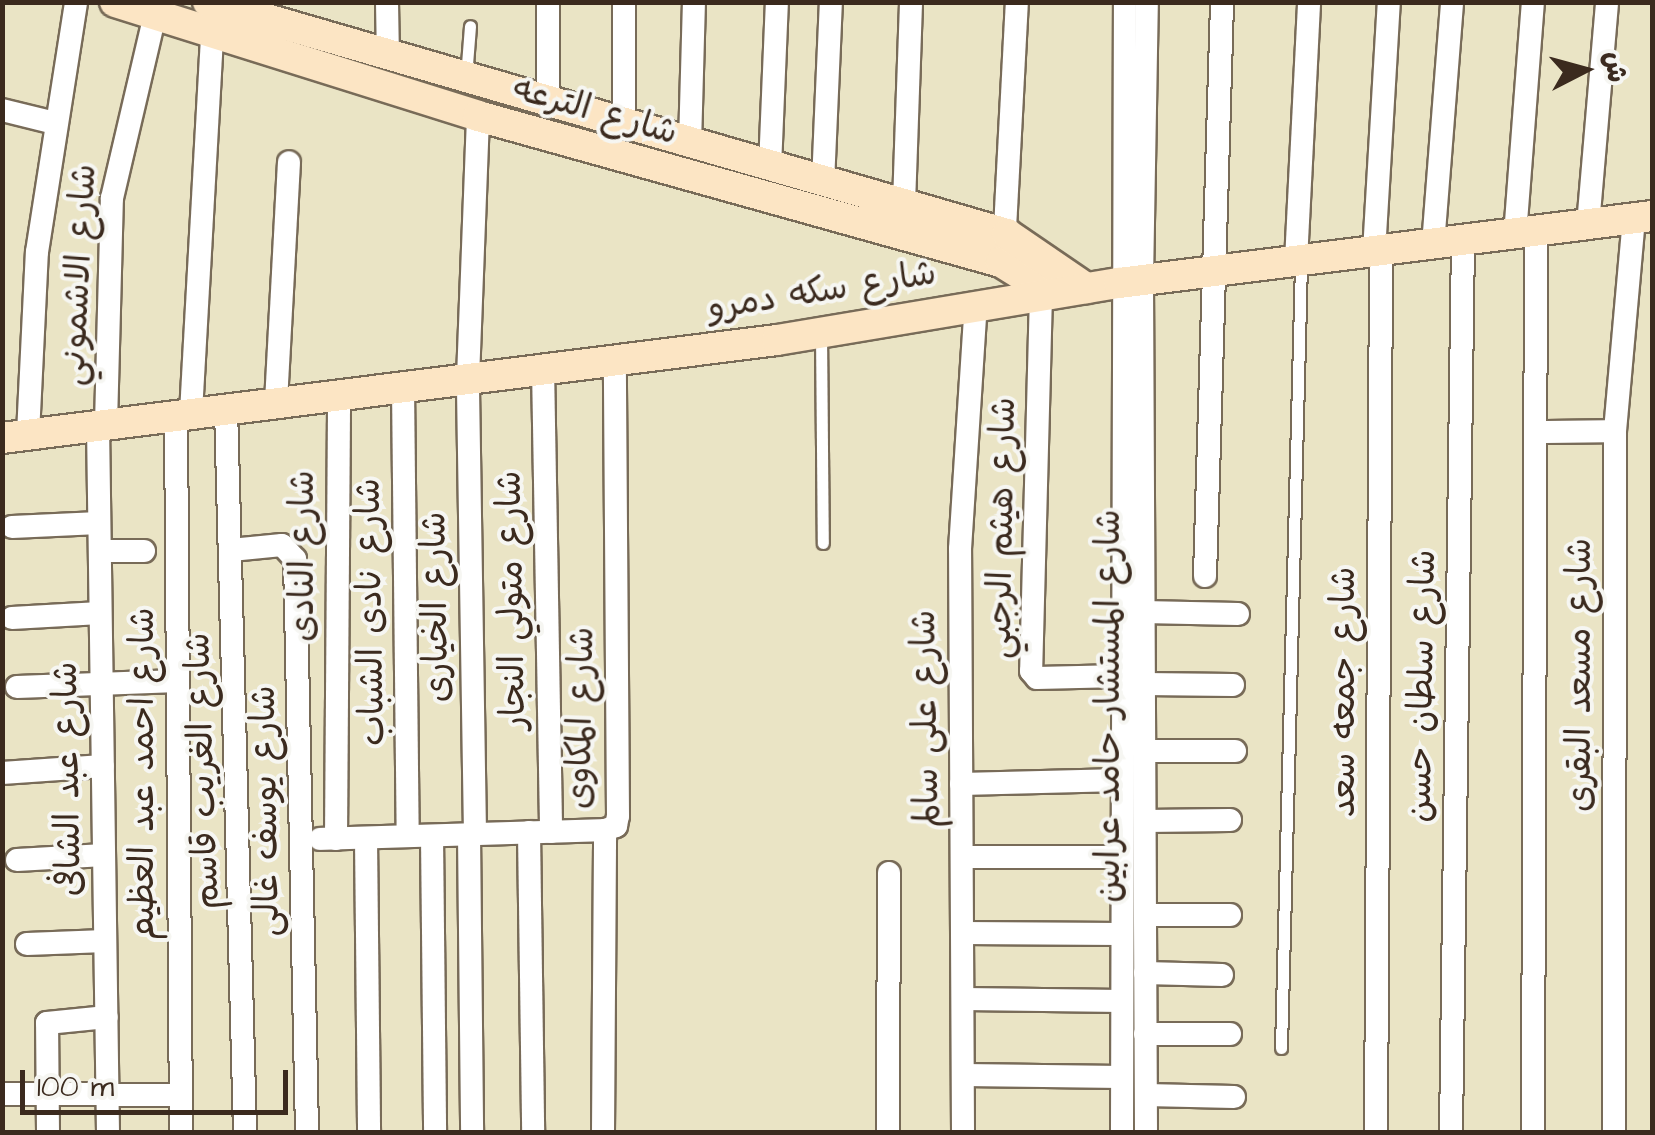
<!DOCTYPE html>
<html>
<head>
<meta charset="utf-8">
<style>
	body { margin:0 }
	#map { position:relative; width:1655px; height:1135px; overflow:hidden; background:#eae4c5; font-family:"Architects Daughter","Playpen Sans Arabic",sans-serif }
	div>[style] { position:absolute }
	.roads { filter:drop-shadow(2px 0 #786b58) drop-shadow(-2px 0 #786b58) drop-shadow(0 2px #786b58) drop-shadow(0 -2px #786b58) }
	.lane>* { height:11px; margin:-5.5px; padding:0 5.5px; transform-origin:5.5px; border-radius:5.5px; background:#fff }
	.street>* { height:22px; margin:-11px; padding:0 11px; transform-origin:11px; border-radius:11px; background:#fff }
	.secondary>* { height:30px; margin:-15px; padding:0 15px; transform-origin:15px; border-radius:15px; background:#fce5c4 }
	span { translate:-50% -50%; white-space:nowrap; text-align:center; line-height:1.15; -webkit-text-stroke:8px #f6f6f2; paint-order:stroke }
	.street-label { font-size:35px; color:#3b2a1e }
	.frame { position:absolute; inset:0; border:5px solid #3b2a1e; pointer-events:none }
	.north { position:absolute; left:1535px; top:20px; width:100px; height:100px; -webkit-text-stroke:8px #f6f6f2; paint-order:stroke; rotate:84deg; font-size:28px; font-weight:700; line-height:40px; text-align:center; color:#3b2a1e }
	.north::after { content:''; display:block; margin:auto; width:35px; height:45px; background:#3b2a1e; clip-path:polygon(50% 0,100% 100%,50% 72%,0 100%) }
	.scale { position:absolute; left:20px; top:1070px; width:268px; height:45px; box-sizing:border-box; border:5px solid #3b2a1e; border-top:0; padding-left:12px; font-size:30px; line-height:35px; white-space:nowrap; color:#3b2a1e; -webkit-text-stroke:8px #f6f6f2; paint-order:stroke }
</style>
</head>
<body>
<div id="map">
	<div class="roads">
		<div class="lane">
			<div style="left:466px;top:77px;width:51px;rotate:-85.5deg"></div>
			<div style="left:821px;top:333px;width:210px;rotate:89.5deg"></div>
			<div style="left:1281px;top:1048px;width:785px;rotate:-88.54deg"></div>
		</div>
		<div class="street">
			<div style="left:387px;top:2px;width:56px;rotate:89deg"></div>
			<div style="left:548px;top:2px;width:102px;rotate:90deg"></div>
			<div style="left:2px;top:110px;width:55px;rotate:13.8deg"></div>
			<div style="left:624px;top:125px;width:123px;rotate:-90deg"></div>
			<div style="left:690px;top:144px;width:142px;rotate:-88.4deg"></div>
			<div style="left:770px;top:167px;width:165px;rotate:-87.6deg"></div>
			<div style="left:823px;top:183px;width:181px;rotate:-87.5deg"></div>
			<div style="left:904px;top:204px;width:202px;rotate:-88deg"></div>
			<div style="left:1588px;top:225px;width:224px;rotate:-85.1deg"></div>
			<div style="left:1515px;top:235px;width:234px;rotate:-85.6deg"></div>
			<div style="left:1433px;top:245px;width:244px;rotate:-85.5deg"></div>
			<div style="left:1004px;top:248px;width:246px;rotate:-87deg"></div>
			<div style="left:1374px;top:252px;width:250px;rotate:-86.6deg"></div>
			<div style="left:1296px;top:261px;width:259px;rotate:-87.1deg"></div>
			<div style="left:1041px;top:294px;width:377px;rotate:91.5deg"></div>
			<div style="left:1031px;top:671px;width:9px;rotate:49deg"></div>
			<div style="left:1037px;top:678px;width:84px;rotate:-1.4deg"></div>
			<div style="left:543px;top:367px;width:465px;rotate:89deg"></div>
			<div style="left:403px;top:386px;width:450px;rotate:89.4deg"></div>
			<div style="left:276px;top:402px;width:240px;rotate:-86.9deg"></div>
			<div style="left:226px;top:408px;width:724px;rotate:88.5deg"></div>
			<div style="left:191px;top:413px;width:381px;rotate:-86.8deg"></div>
			<div style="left:176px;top:415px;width:717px;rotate:89.6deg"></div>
			<div style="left:106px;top:424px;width:226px;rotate:-88.5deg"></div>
			<div style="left:112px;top:198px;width:188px;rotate:-76.8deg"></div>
			<div style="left:98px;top:425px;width:707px;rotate:89.19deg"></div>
			<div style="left:1537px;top:432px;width:78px;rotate:-0.7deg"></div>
			<div style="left:28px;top:434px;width:182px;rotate:-87.2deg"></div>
			<div style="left:37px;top:252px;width:253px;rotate:-81.1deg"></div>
			<div style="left:12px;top:527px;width:87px;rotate:-2.6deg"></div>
			<div style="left:231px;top:550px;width:51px;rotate:-5.6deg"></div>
			<div style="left:282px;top:545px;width:19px;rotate:47deg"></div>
			<div style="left:295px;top:559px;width:573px;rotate:88.8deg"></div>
			<div style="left:100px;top:551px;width:44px"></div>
			<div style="left:1205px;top:576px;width:574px;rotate:-88.3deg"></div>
			<div style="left:1143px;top:612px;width:95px;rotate:1.2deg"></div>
			<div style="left:12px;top:618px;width:88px;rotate:-3.3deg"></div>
			<div style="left:1144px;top:684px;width:89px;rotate:0.6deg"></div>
			<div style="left:17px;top:687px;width:161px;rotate:-2.1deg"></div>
			<div style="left:1144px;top:751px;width:91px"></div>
			<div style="left:2px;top:773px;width:101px;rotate:-4deg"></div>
			<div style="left:961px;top:784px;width:160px;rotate:-1.4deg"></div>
			<div style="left:1145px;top:821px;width:85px;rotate:-0.7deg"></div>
			<div style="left:529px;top:832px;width:300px;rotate:89.2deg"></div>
			<div style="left:469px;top:834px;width:298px;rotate:89.4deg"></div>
			<div style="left:475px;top:834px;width:456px;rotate:-90.9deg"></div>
			<div style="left:468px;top:378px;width:262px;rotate:-87.8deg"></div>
			<div style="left:432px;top:836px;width:296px;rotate:89.4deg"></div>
			<div style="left:366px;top:838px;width:294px;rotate:89.4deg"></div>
			<div style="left:320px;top:839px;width:285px;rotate:-1.8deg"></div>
			<div style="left:336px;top:839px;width:445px;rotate:-89.6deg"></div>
			<div style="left:963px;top:857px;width:158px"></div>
			<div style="left:17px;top:860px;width:87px;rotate:-3.3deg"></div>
			<div style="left:1145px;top:915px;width:85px"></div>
			<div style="left:963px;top:933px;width:158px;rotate:0.4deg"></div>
			<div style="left:27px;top:944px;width:78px;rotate:-2.2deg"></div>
			<div style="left:1145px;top:973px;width:77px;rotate:1.5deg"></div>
			<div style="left:964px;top:999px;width:158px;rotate:0.7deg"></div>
			<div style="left:1145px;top:1034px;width:85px"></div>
			<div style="left:964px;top:1075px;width:158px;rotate:0.7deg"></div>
			<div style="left:2px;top:1094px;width:179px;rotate:0.3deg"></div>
			<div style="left:1146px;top:1095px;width:88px;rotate:1.3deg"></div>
			<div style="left:48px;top:1132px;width:109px;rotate:-90.5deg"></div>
			<div style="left:47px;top:1023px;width:60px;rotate:-5.7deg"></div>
			<div style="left:603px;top:1132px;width:302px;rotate:-89.6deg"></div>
			<div style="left:605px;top:830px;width:12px;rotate:-20deg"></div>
			<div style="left:616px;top:826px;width:10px;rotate:-79deg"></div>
			<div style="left:618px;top:816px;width:459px;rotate:-90.4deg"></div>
			<div style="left:888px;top:1132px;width:259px;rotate:-89.8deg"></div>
			<div style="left:963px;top:1132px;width:583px;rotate:-90.29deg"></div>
			<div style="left:960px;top:549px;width:246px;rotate:-86.3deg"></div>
			<div style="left:1122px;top:1132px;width:1130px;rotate:-89.85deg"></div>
			<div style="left:1146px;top:1132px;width:852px;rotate:-90.27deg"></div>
			<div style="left:1142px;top:280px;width:278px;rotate:-89deg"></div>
			<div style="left:1376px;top:1132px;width:881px;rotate:-89.67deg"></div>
			<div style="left:1451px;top:1132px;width:891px;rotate:-89.23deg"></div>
			<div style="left:1533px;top:1132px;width:900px;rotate:-89.81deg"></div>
			<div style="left:1614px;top:1132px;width:701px;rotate:-89.92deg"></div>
			<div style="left:1615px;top:431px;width:213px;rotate:-84.9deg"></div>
		</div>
		<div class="secondary">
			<div style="left:115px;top:2px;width:380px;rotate:17.4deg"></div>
			<div style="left:478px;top:116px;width:543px;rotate:15.6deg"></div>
			<div style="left:1001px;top:262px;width:59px;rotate:31.8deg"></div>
			<div style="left:208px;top:2px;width:832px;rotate:16.19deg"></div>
			<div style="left:1007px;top:234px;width:96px;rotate:34.4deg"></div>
			<div style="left:2px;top:438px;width:781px;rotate:-7.21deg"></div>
			<div style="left:777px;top:340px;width:347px;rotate:-9.5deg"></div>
			<div style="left:1119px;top:283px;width:537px;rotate:-7.16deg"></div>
		</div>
	</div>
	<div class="street-label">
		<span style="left:595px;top:111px;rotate:16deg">شارع الترعه</span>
		<span style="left:79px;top:275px;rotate:-87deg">شارع الاشموني</span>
		<span style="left:822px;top:291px;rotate:-9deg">شارع سكه دمرو</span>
		<span style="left:1002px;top:528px;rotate:-89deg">شارع هيثم الرجبي</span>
		<span style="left:303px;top:556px;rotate:-90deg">شارع النادى</span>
		<span style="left:512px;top:600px;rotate:-91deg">شارع متولي النجار</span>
		<span style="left:436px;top:607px;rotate:-91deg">شارع الخيارى</span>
		<span style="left:371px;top:612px;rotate:-91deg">شارع نادى الشباب</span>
		<span style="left:1580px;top:675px;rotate:-90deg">شارع مسعد البقرى</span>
		<span style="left:1422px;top:686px;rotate:-89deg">شارع سلطان حسن</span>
		<span style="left:1344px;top:692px;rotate:-90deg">شارع جمعه سعد</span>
		<span style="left:1109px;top:706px;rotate:-90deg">شارع المستشار حامد عرابين</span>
		<span style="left:581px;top:718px;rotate:-89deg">شارع المكاوى</span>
		<span style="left:926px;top:719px;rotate:-91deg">شارع على سالم</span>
		<span style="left:203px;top:771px;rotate:-92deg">شارع الغريب قاسم</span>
		<span style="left:143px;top:774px;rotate:-90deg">شارع احمد عبد العظيم</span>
		<span style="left:68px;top:779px;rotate:-91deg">شارع عبد الشافى</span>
		<span style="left:266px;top:811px;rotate:-91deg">شارع يوسف غالى</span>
	</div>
	<div class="frame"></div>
	<div class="north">ش</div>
	<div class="scale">100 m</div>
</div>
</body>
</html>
